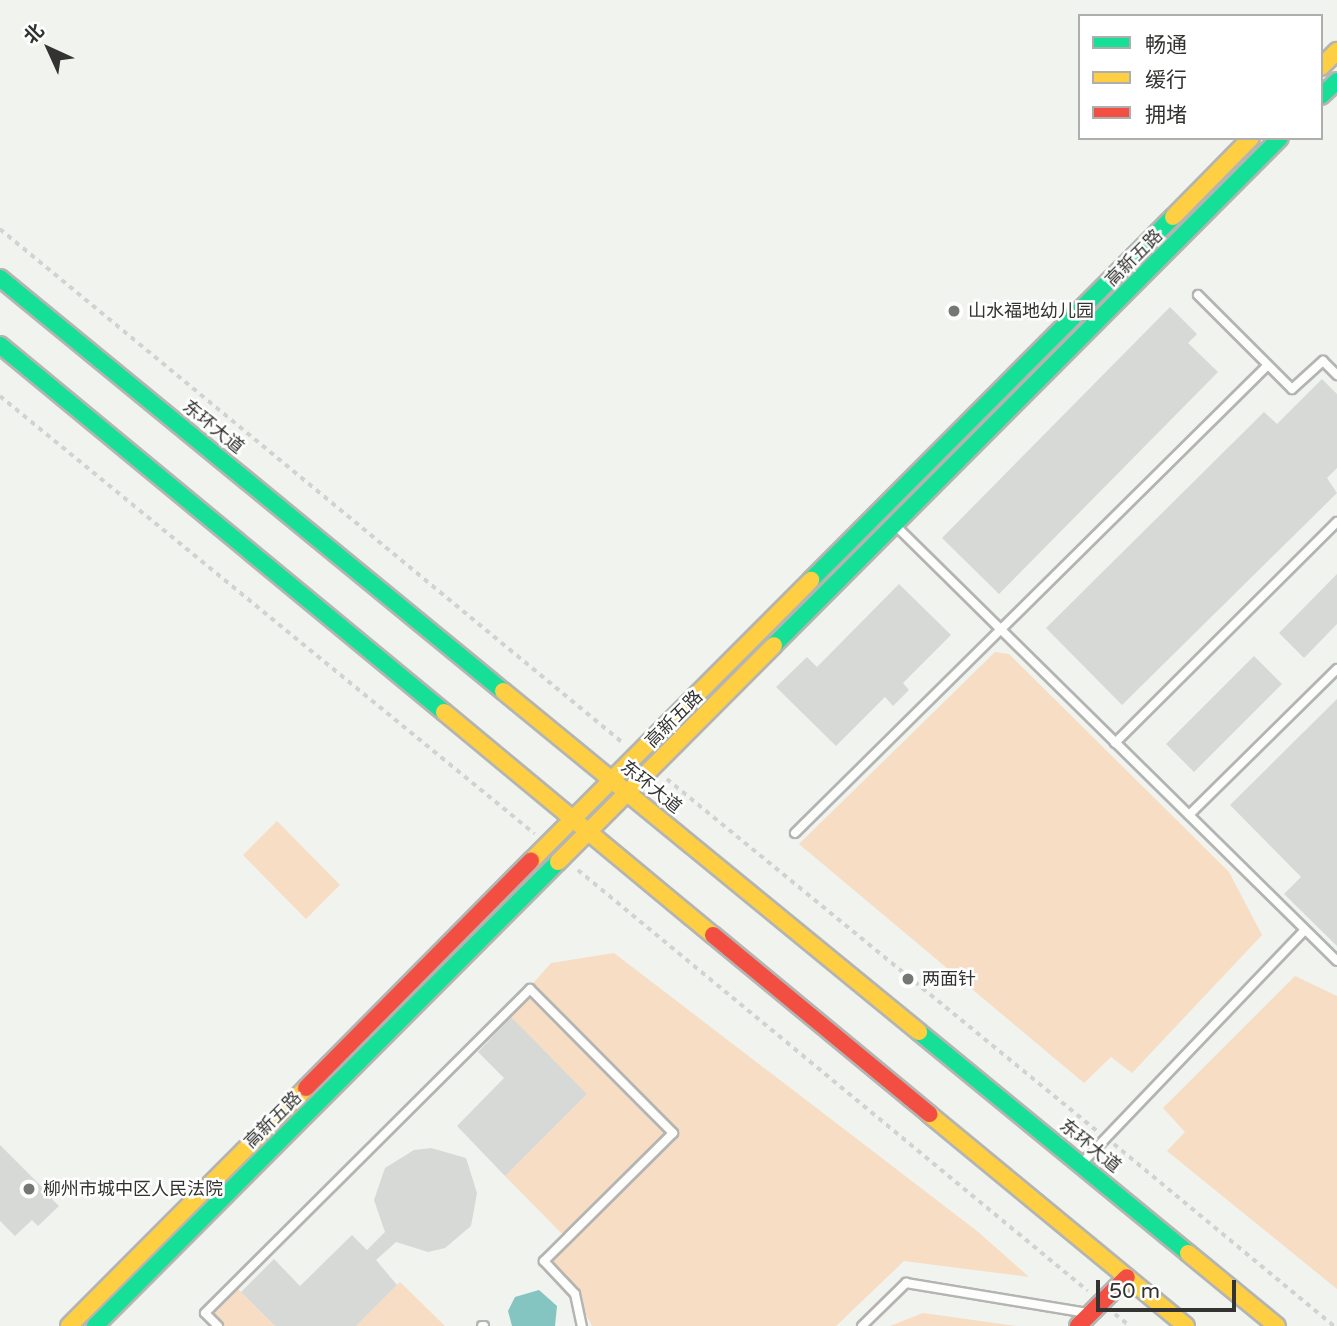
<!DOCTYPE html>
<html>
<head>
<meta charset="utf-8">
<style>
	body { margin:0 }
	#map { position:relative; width:1337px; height:1326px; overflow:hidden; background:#f0f3ee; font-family:"Varela Round","Noto Sans SC",sans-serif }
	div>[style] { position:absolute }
	.green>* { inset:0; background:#f7ddc3 }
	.water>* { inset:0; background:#84c4c1 }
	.building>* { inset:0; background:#d6d9d5 }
	.path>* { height:3.5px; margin-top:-1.75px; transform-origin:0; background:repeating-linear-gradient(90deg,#d1d2d1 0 5px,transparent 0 10px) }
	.roads { filter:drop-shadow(2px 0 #b4b5b2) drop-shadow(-2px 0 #b4b5b2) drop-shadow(0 2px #b4b5b2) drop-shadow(0 -2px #b4b5b2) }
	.lane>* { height:8px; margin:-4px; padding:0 4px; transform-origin:4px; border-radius:4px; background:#fdfdfc }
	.fast>* { height:16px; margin:-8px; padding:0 8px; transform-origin:8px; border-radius:8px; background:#16e098 }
	.slow>* { height:16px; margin:-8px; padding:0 8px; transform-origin:8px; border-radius:8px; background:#ffcf43 }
	.jam>* { height:16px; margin:-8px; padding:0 8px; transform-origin:8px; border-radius:8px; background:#f24e42 }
	.dots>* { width:19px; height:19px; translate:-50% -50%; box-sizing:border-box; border:4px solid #fff; border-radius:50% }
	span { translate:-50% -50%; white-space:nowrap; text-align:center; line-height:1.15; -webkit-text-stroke:5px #fff; paint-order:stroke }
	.street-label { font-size:18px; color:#333431 }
	.poi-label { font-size:18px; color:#333431 }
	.left { translate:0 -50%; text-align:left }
	.legend { position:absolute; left:1078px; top:14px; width:245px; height:126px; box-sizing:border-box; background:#fff; border:2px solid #adaead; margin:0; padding:9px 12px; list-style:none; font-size:21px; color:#333431 }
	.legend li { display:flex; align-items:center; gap:14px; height:35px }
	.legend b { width:35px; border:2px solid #adaead }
	.north { position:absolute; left:14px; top:14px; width:70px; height:70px; -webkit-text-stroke:5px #fff; paint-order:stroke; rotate:315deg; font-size:19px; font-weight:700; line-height:28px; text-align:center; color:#333431 }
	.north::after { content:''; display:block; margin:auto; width:24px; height:32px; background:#333431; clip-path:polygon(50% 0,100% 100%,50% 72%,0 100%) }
	.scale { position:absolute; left:1096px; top:1280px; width:140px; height:32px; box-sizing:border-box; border:4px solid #333431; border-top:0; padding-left:9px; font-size:21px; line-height:24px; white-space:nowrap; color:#333431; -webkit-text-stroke:5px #fff; paint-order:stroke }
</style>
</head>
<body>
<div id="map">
	<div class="green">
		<div style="clip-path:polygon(995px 652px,1009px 654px,1229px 872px,1262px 935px,1132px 1073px,1111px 1057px,1084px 1083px,799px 844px)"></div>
		<div style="clip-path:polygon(277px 821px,340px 885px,306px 919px,243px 855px)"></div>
		<div style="clip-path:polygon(614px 953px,977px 1231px,1029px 1277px,904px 1261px,836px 1326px,592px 1326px,575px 1294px,544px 1261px,566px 1238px,505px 1176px,587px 1094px,506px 1014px,551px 963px)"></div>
		<div style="clip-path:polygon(1295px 976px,1337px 996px,1337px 1289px,1167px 1151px,1185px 1132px,1163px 1108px)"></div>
		<div style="clip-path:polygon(400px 1282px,445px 1326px,356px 1326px)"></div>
		<div style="clip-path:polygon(233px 1284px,275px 1326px,218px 1326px,205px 1313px)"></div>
		<div style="clip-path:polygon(923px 1313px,1016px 1326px,890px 1326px)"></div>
	</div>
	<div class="water">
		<div style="clip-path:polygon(539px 1290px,557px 1306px,555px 1326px,512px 1326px,508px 1311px,515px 1297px)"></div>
	</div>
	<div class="building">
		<div style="clip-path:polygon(1170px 307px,1197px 334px,1188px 343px,1218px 372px,999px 594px,942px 538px)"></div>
		<div style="clip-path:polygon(1322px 379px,1337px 394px,1337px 468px,1327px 478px,1337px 493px,1122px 705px,1046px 628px,1264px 412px,1277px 424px)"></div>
		<div style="clip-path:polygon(1337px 574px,1337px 624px,1304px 658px,1279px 633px)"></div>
		<div style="clip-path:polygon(899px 584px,951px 635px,903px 683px,909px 690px,893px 706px,885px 697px,836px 746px,776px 687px,807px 657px,817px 667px)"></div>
		<div style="clip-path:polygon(1254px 656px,1282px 684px,1194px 772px,1166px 744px)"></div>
		<div style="clip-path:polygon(1337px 699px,1337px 946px,1284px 894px,1301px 877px,1230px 805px)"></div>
		<div style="clip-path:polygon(511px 1017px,587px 1094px,505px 1176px,457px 1126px,504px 1078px,478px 1052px)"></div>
		<div style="clip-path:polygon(0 1145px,41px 1186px,48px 1179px,61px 1191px,52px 1199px,59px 1206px,38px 1226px,32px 1220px,15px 1236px,0 1221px)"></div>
		<div style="clip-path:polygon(431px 1148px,466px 1158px,477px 1193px,471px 1226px,445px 1248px,428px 1252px,396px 1242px,376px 1260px,397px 1285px,356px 1326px,275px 1326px,241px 1292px,274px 1259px,300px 1286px,352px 1235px,367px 1250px,385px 1232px,374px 1200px,385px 1168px,414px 1150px)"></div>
	</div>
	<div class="path">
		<div style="left:0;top:229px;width:808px;rotate:39.52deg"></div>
		<div style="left:0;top:396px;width:691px;rotate:39.31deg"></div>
		<div style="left:667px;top:779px;width:556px;rotate:39.3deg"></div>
		<div style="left:578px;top:870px;width:661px;rotate:39.54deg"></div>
		<div style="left:1114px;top:1144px;width:286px;rotate:39.6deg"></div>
		<div style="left:1115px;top:1314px;width:19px;rotate:39deg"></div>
	</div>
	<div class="roads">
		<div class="lane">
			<div style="left:1198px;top:295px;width:133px;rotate:45deg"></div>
			<div style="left:1292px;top:389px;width:42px;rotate:-42.1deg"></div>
			<div style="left:1323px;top:361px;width:20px;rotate:45deg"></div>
			<div style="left:896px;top:526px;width:619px;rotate:44.61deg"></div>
			<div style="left:1115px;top:743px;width:313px;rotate:-44.9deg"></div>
			<div style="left:1189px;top:815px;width:208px;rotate:-44.6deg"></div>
			<div style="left:795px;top:833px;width:665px;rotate:-44.7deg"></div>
			<div style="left:1083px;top:1162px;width:321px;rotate:-46.3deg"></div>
			<div style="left:218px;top:1326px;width:18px;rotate:-135deg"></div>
			<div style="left:205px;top:1313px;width:459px;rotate:-44.9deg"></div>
			<div style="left:530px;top:989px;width:203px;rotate:45.2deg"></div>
			<div style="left:673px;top:1133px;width:182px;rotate:135.2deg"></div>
			<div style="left:544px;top:1261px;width:45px;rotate:46.8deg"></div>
			<div style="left:575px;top:1294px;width:33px;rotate:78deg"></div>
			<div style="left:482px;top:1326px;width:2px"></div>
			<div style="left:862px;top:1326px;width:62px;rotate:-44.3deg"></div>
			<div style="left:906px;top:1283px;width:184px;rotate:9.4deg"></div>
		</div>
		<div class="fast">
			<div style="left:1321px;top:96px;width:22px;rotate:-43deg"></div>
			<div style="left:0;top:278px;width:651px;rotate:39.39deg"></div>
			<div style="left:0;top:345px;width:576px;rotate:39.58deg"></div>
			<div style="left:811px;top:580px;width:513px;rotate:-45.08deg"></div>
			<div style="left:774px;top:645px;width:716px;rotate:-45.06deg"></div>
			<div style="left:919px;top:1032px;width:348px;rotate:39.4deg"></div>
			<div style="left:95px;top:1326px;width:655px;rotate:-45.06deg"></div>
		</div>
		<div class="slow">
			<div style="left:1321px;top:67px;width:23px;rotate:-45deg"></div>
			<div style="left:1173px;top:217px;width:111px;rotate:-45.4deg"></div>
			<div style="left:503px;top:691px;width:538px;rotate:39.34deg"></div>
			<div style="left:444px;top:712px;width:349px;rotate:39.7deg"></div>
			<div style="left:531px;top:861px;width:397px;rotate:-45.1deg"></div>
			<div style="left:558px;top:862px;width:306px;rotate:-45.1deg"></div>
			<div style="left:929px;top:1114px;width:333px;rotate:39.5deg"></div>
			<div style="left:1188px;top:1253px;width:115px;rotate:39.4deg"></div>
			<div style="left:69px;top:1326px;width:336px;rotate:-45.1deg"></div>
		</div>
		<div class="jam">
			<div style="left:713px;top:935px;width:281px;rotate:39.6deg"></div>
			<div style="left:306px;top:1088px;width:320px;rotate:-45.3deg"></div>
			<div style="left:1078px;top:1326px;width:69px;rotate:-45deg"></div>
		</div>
	</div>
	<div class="dots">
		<div style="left:954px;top:311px;background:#757773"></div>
		<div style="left:908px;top:979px;background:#757773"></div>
		<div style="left:29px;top:1189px;background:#757773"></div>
	</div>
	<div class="street-label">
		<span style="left:1134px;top:258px;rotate:-45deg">高新五路</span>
		<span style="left:213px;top:427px;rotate:39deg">东环大道</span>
		<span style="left:674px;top:719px;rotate:-45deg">高新五路</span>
		<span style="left:651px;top:787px;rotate:39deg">东环大道</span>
		<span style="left:273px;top:1120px;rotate:-45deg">高新五路</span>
		<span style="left:1090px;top:1146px;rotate:39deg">东环大道</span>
	</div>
	<div class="poi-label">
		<span class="left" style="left:968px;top:311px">山水福地幼儿园</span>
		<span class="left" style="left:922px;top:979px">两面针</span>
		<span class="left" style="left:43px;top:1189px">柳州市城中区人民法院</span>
	</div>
	<ul class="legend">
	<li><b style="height:9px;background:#16e098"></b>畅通</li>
	<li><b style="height:9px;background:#ffcf43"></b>缓行</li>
	<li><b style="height:9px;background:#f24e42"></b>拥堵</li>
	</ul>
	<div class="north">北</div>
	<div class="scale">50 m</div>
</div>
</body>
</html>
